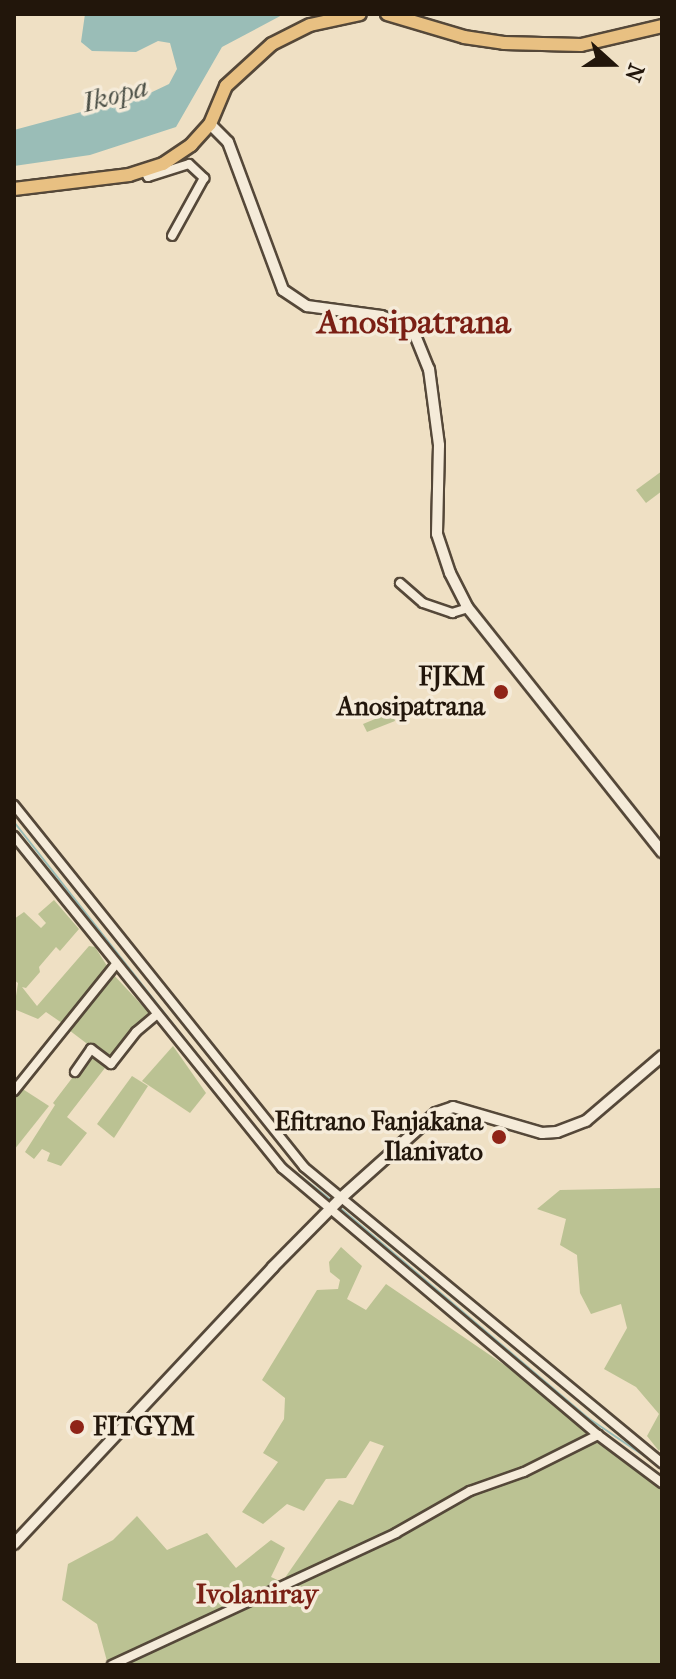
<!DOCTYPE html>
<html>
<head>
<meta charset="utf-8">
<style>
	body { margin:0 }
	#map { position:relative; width:676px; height:1679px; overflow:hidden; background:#efe0c4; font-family:"IM FELL French Canon",serif }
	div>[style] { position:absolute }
	.green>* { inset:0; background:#bbc293 }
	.water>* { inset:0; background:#9abdb7 }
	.stream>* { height:2px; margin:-1px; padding:0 1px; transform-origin:1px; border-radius:1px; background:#9abdb7 }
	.roads { filter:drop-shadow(2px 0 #554839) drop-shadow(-2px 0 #554839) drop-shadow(0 2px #554839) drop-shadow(0 -2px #554839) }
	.minor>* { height:8px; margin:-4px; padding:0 4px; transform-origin:4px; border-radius:4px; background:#f5ebd9 }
	.tertiary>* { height:10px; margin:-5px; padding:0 5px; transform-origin:5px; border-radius:5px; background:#f5ebd9 }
	.primary>* { height:12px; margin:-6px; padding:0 6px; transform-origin:6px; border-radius:6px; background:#e8c082 }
	.dots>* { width:22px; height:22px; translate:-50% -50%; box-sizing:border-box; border:4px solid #f5ebd9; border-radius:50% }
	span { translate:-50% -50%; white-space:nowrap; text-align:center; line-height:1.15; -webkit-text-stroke:7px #f5ebd9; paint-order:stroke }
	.poi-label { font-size:26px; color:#22160b; font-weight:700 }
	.right { translate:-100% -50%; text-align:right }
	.left { translate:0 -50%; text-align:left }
	.water-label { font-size:28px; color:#4c5047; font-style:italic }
	.neighbourhood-label { font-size:28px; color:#7a1f14; font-weight:700 }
	.district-label { font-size:34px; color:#7a1f14; font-weight:700 }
	.frame { position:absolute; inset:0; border:16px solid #22160b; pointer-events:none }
	.north { position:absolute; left:572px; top:24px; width:80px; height:80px; -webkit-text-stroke:6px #f5ebd9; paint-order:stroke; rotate:111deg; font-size:22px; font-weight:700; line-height:32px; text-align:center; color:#22160b }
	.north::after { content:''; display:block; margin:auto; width:28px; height:36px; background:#22160b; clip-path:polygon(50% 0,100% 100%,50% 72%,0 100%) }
</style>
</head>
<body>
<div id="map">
	<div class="green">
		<div style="clip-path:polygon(662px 471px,662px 491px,646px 503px,636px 490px)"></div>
		<div style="clip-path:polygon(392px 712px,395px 721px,367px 732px,363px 724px)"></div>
		<div style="clip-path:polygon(54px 900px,79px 929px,60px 951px,56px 947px,39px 967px,40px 972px,26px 988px,22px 987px,37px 1006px,89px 946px,95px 947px,109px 969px,62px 1023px,46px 1012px,38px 1019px,14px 1009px,18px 983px,14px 980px,14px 919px,24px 912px,41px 928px,46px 923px,38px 914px)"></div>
		<div style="clip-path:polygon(111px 972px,152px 1016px,137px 1025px,111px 1062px,65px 1027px)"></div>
		<div style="clip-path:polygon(173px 1046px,206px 1093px,190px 1113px,142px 1081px)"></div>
		<div style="clip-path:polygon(92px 1052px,108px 1064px,67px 1117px,87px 1133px,61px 1166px,47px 1161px,50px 1153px,42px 1149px,34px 1159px,25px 1152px,55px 1105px,53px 1103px)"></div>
		<div style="clip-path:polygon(132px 1076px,148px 1086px,114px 1138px,97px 1124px)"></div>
		<div style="clip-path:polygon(18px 1086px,49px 1106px,14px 1150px,14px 1091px)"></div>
		<div style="clip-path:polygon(662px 1188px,662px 1446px,659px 1451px,647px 1436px,659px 1414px,636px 1387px,604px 1369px,627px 1328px,621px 1304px,591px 1314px,580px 1293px,577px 1255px,560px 1245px,566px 1219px,537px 1209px,560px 1190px)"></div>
		<div style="clip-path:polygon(341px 1247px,362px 1266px,347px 1299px,366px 1310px,386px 1284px,531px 1383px,662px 1486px,662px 1665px,108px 1665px,97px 1624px,62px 1600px,68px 1564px,113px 1540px,137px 1516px,167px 1550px,207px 1533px,236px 1568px,271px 1540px,285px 1548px,271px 1577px,282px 1582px,339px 1500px,353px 1505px,384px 1446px,370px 1441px,346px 1478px,326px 1479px,304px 1511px,287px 1504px,263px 1524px,242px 1512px,278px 1462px,263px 1453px,284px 1419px,285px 1398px,262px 1380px,317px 1290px,338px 1289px,340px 1280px,330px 1272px,329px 1262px)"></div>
	</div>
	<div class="water">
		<div style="clip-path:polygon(85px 14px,284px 14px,222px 47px,176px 127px,90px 155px,14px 166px,14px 130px,148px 94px,169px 84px,177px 69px,170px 43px,158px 41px,136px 52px,92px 51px,81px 42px)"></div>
	</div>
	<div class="stream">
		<div style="left:14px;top:822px;width:387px;rotate:51.8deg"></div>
		<div style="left:265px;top:1140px;width:31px;rotate:50deg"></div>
		<div style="left:285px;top:1164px;width:58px;rotate:38deg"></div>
		<div style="left:339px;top:1207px;width:326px;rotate:40.3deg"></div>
		<div style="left:588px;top:1418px;width:89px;rotate:34deg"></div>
	</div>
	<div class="roads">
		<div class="minor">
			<div style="left:144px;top:170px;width:8px;rotate:60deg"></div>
			<div style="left:148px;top:177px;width:43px;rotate:-17.6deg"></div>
			<div style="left:189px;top:164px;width:21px;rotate:43deg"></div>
			<div style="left:204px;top:178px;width:66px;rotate:118.9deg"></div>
			<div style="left:400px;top:583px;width:30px;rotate:41deg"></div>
			<div style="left:423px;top:603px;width:31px;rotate:19deg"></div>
			<div style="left:452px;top:613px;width:17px;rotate:-17deg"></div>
			<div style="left:14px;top:805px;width:464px;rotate:51.3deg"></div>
			<div style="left:304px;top:1167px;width:465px;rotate:39.6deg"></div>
			<div style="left:14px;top:836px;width:427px;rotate:51.1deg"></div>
			<div style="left:282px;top:1168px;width:414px;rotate:40.2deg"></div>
			<div style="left:598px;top:1435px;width:80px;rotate:36.9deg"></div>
			<div style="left:75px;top:1072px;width:28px;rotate:-55deg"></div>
			<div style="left:91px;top:1049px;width:25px;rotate:37deg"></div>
			<div style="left:111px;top:1064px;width:41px;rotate:-52deg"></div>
			<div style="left:136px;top:1032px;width:26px;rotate:-40deg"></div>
			<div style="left:14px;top:1091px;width:163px;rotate:-51.2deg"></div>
			<div style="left:112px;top:1665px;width:313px;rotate:-24.9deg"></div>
			<div style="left:396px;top:1533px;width:85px;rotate:-29.6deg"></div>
			<div style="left:470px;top:1491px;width:57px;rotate:-19.4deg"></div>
			<div style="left:524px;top:1472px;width:83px;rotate:-26.6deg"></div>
		</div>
		<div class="tertiary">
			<div style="left:210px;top:124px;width:25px;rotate:45deg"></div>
			<div style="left:228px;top:142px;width:158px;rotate:69.6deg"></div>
			<div style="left:283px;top:290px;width:29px;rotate:34deg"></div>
			<div style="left:307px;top:306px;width:75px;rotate:7.7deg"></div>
			<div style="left:381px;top:316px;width:22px;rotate:22deg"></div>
			<div style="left:401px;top:324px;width:18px;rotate:38deg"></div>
			<div style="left:415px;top:335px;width:37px;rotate:68deg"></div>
			<div style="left:429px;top:369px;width:77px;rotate:82.5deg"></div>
			<div style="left:439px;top:445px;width:89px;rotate:91.3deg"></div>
			<div style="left:437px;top:534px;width:41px;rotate:71.6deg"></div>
			<div style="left:450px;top:573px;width:39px;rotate:63deg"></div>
			<div style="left:468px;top:608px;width:312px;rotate:51.5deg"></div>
			<div style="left:14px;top:1544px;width:379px;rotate:-46.9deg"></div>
			<div style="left:273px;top:1267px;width:98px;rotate:-45.4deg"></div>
			<div style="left:342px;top:1197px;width:126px;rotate:-41.8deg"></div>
			<div style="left:436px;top:1113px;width:18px;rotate:-19deg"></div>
			<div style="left:453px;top:1107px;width:93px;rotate:16.3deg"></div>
			<div style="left:542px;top:1133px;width:15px;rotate:-4deg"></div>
			<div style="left:557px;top:1132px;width:31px;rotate:-21deg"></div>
			<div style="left:586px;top:1121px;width:100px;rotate:-40.5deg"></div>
		</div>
		<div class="primary">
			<div style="left:387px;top:14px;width:80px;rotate:16.6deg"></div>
			<div style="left:464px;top:37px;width:40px;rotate:8.5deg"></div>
			<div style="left:504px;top:43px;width:77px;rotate:1.5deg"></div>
			<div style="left:581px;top:45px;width:83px;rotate:-13.2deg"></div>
			<div style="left:14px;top:189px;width:116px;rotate:-6.9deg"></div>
			<div style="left:129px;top:175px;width:36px;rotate:-18deg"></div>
			<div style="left:163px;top:164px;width:34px;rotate:-34deg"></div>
			<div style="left:191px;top:145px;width:28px;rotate:-48deg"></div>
			<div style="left:210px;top:124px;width:41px;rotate:-67.2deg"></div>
			<div style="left:226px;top:86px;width:62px;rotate:-42.4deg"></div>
			<div style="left:272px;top:44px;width:42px;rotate:-26.6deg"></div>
			<div style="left:310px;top:25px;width:51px;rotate:-12.4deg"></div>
		</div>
	</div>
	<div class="dots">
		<div style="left:501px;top:692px;background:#8f2418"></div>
		<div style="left:499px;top:1137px;background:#8f2418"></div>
		<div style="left:77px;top:1427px;background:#8f2418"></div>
	</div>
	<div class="poi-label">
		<span class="right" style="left:485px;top:692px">FJKM<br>Anosipatrana</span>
		<span class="right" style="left:483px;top:1137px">Efitrano Fanjakana<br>Ilanivato</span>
		<span class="left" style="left:93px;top:1427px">FITGYM</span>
	</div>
	<div class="water-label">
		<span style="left:115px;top:95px;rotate:-15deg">Ikopa</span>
	</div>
	<div class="neighbourhood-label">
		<span style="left:257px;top:1594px">Ivolaniray</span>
	</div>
	<div class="district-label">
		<span style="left:414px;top:323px">Anosipatrana</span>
	</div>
	<div class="frame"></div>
	<div class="north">N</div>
</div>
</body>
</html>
